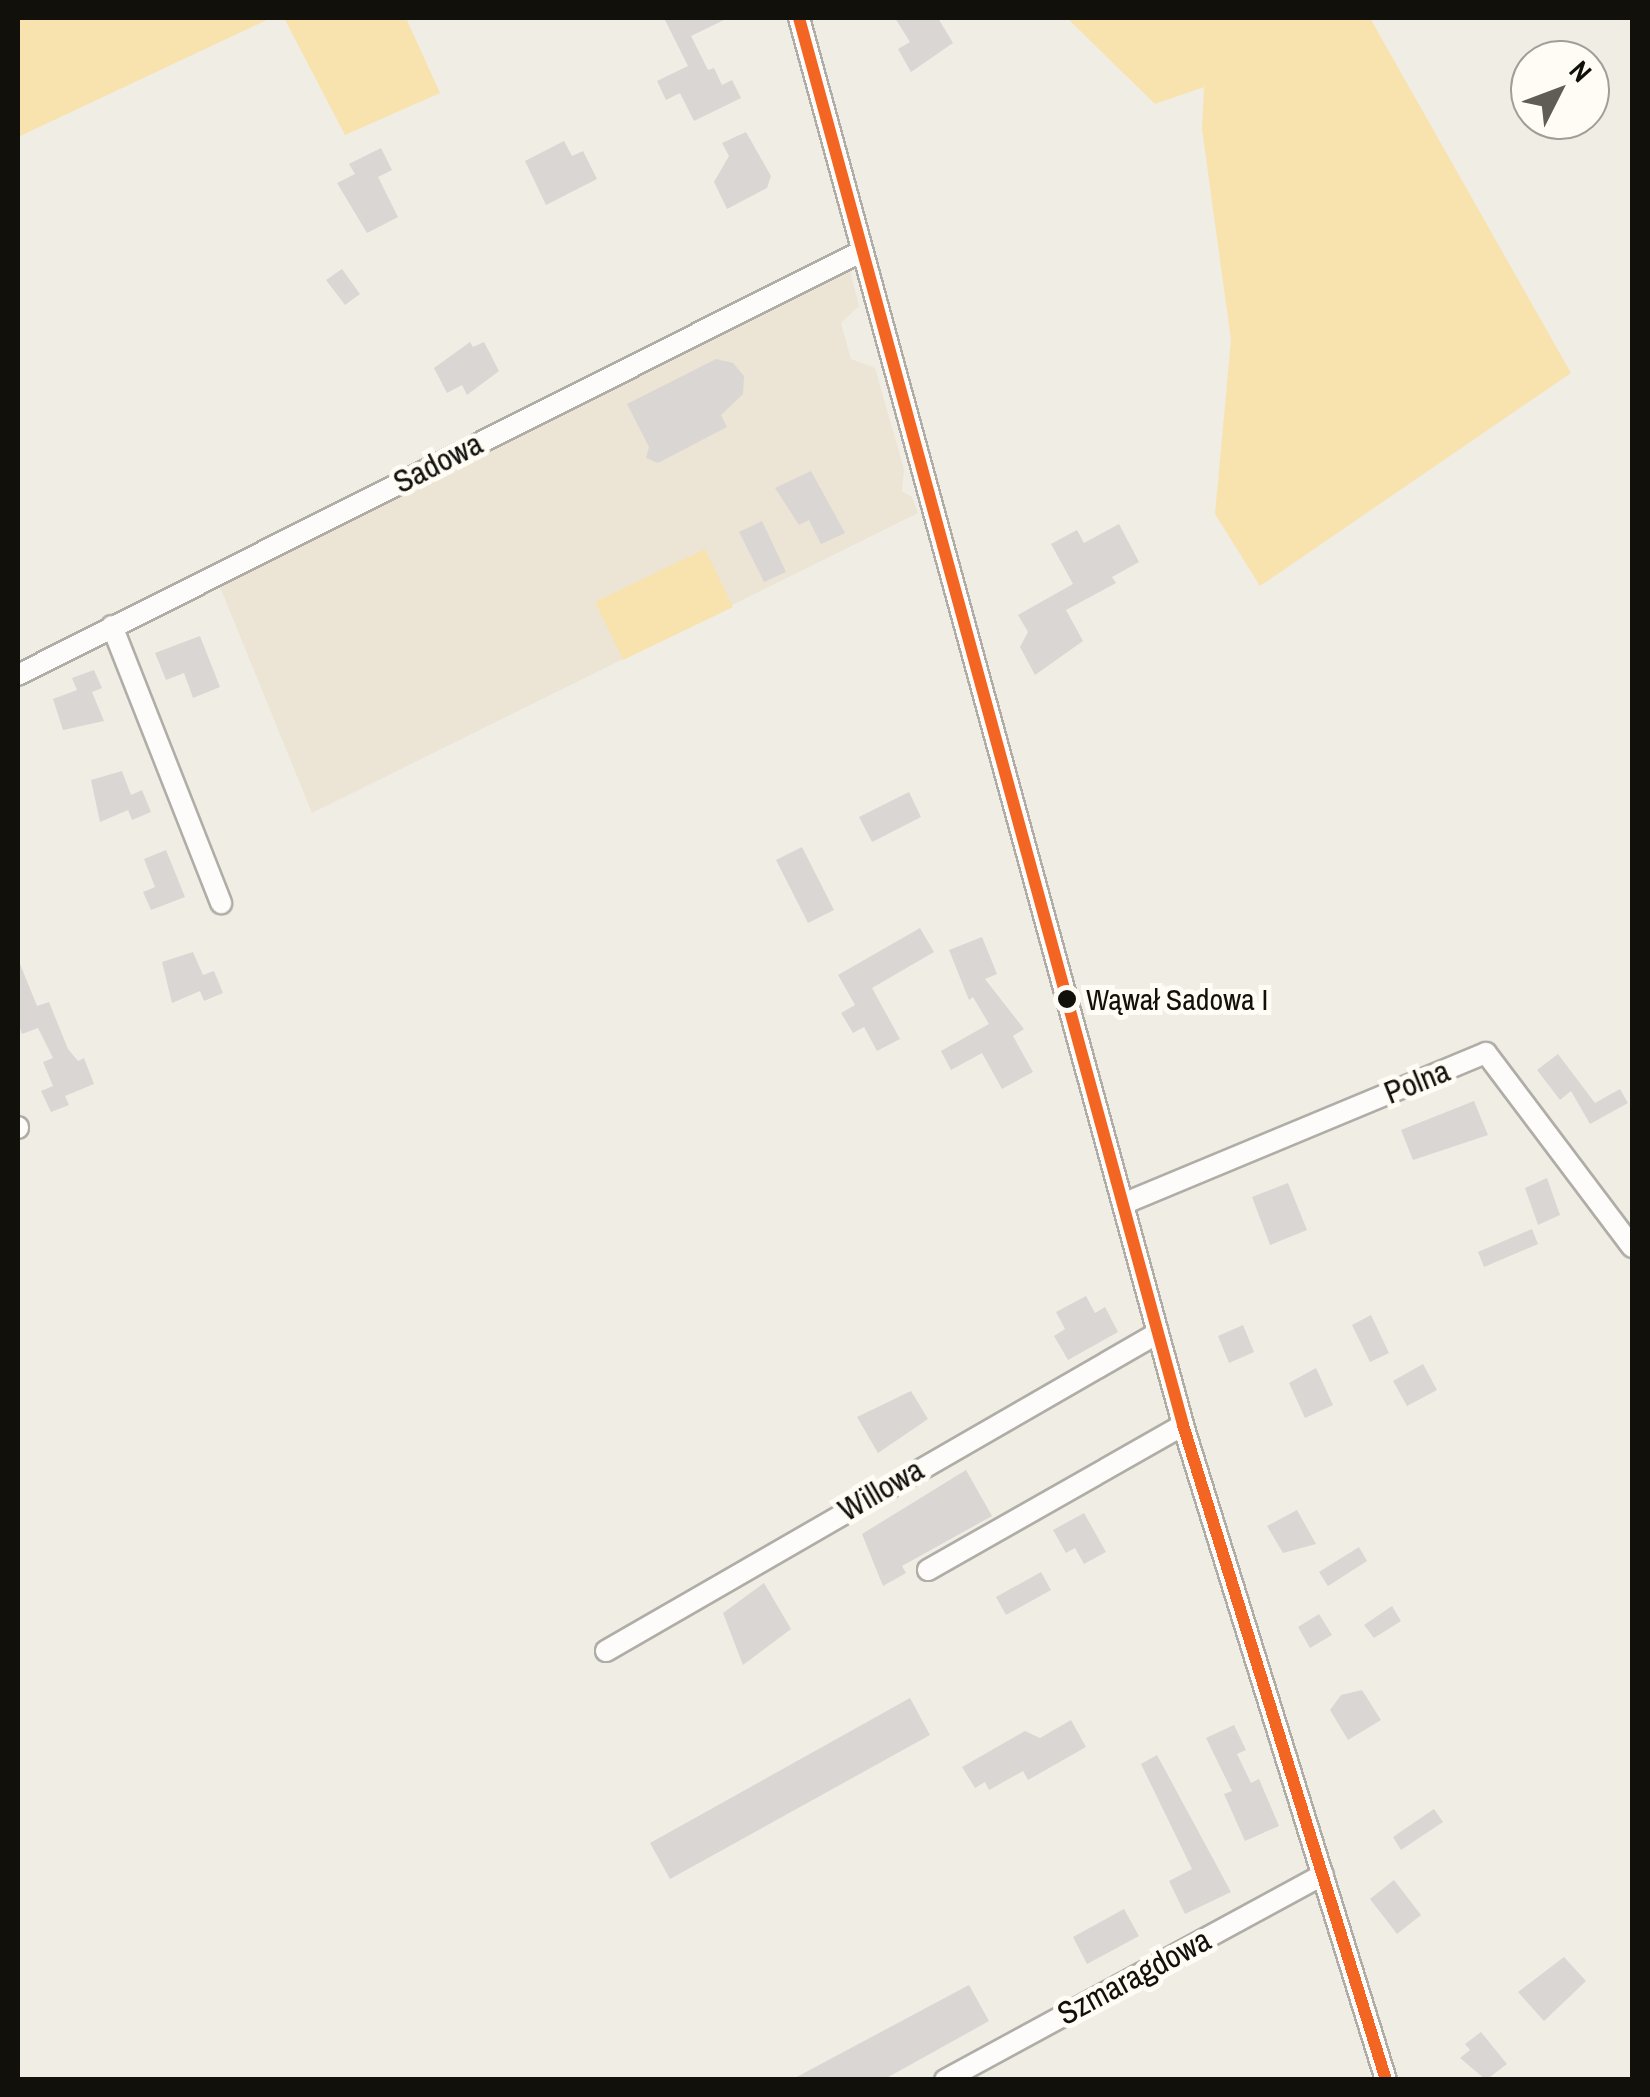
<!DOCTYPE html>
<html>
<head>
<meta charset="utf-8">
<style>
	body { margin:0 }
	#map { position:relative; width:1650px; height:2097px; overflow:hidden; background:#f0ede5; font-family:"Archivo Narrow",sans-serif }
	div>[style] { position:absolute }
	.built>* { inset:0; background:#ece5d5 }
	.green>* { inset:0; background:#f8e3af }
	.building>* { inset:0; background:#d9d6d4 }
	.roads { filter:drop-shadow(2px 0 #b0ada7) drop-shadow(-2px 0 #b0ada7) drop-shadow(0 2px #b0ada7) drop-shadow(0 -2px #b0ada7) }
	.minor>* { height:20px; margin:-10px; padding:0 10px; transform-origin:10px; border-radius:10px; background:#fdfcfb }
	.bus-1>* { height:12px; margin:-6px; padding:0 6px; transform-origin:6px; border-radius:6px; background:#f26522 }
	.dots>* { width:28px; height:28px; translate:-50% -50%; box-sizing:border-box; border:5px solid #fffcf6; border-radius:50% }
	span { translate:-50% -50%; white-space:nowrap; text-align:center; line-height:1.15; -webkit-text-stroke:10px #fffcf6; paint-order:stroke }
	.bus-label { font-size:30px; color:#12100b }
	.left { translate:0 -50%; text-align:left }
	.street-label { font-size:32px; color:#12100b }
	.frame { position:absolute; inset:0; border:20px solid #12100b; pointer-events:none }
	.north { position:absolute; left:1510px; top:40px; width:100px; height:100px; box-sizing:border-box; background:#fffcf6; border:2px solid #a09e98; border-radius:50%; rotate:48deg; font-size:28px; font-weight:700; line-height:40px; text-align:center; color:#12100b }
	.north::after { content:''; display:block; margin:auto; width:35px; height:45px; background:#605d57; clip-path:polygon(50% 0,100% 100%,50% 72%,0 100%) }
</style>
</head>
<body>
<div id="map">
	<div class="built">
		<div style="clip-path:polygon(849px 266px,859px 306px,841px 323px,851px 359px,875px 368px,904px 469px,902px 491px,912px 497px,918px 513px,312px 813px,218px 582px)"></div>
	</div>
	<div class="green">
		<div style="clip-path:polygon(18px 18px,271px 18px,18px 137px)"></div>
		<div style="clip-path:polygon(284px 18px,406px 18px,440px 93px,345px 135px)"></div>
		<div style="clip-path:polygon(1067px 18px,1370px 18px,1571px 373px,1260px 586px,1215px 514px,1231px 340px,1202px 129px,1204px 87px,1155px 104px)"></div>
		<div style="clip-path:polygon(705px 549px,733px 607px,623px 660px,595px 602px)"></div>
	</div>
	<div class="building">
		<div style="clip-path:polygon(664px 18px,728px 18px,691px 36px,708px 70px,714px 68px,722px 85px,732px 80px,741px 98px,694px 121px,680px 93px,666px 100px,657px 81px,688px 66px)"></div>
		<div style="clip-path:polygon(895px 18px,938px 18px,953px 43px,911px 72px,898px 49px,910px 42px)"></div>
		<div style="clip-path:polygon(746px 132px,771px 176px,767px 188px,727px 209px,714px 182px,729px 156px,722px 143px)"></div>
		<div style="clip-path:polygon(564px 141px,572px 156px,583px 151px,597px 179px,546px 205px,525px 161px)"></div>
		<div style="clip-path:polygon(381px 148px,392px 170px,378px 177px,398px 217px,367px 233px,337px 183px,355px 174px,349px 164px)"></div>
		<div style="clip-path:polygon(342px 269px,360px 294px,345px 305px,326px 280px)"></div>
		<div style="clip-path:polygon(470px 342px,473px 347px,484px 342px,499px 371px,467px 395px,462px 385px,447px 393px,434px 368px)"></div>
		<div style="clip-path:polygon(716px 359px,733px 363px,744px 376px,743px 394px,721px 415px,727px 427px,658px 463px,646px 458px,649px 447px,627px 404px)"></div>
		<div style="clip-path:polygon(811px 471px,845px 533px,821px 544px,809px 520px,799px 525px,775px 488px)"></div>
		<div style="clip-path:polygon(762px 521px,786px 572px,764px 582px,739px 532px)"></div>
		<div style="clip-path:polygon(1119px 524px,1139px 562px,1112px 577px,1116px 583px,1066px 610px,1083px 641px,1035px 675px,1020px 647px,1028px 632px,1018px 615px,1073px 584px,1051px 544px,1077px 530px,1084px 543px)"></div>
		<div style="clip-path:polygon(200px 636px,220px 687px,193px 698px,184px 673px,166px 680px,155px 653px)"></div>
		<div style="clip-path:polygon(94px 670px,102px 688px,92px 692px,104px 721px,63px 730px,53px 699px,77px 690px,72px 678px)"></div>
		<div style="clip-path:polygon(122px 771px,131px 795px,142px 790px,151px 812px,132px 820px,128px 810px,100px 822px,91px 780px)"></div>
		<div style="clip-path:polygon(909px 792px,921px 817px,872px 842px,859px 817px)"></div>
		<div style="clip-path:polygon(802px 847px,834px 910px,808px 923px,776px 860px)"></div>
		<div style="clip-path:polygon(166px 850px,185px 897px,151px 910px,143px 892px,155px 887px,144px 859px)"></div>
		<div style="clip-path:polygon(920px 928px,934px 952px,872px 988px,900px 1039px,877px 1051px,864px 1027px,853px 1033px,841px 1013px,855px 1005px,838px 975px)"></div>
		<div style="clip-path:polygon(982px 937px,997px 974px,985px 979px,1024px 1029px,1013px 1036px,1033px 1072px,1002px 1089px,982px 1053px,951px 1070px,941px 1051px,989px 1024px,973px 997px,969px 1000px,949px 950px)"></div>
		<div style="clip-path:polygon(193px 952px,203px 975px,214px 971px,223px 993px,204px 1001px,200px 991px,172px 1003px,162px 962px)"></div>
		<div style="clip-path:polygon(18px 959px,37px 1006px,49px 1002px,68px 1049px,78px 1061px,84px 1058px,94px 1084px,65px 1096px,69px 1105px,51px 1112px,41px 1091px,53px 1086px,43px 1062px,53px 1058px,38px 1028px,22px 1034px,18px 1023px)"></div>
		<div style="clip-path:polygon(1558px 1054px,1595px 1103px,1620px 1089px,1628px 1103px,1590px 1124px,1571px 1091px,1560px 1100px,1537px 1070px)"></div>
		<div style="clip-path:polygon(1474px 1101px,1488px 1135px,1413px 1160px,1401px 1130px)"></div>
		<div style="clip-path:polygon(1547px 1178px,1560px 1215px,1538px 1225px,1525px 1188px)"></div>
		<div style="clip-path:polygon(1288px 1183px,1307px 1230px,1270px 1245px,1252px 1197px)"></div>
		<div style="clip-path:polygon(1532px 1229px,1538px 1244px,1484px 1267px,1478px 1252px)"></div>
		<div style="clip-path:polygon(1086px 1296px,1095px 1313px,1105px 1307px,1118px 1332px,1068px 1360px,1054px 1336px,1065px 1329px,1056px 1312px)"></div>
		<div style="clip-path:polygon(1371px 1315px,1389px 1353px,1370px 1362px,1352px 1325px)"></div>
		<div style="clip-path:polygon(1243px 1325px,1254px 1352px,1229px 1363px,1218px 1336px)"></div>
		<div style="clip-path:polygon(1423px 1364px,1437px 1390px,1407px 1406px,1393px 1381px)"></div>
		<div style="clip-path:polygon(1316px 1368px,1333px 1405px,1305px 1418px,1289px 1383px)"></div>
		<div style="clip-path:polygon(911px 1391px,928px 1419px,878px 1453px,857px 1417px)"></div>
		<div style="clip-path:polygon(966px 1470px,992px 1516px,902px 1566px,906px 1573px,883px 1586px,862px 1534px)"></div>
		<div style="clip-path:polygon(1297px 1510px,1316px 1544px,1283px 1553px,1267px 1526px)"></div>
		<div style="clip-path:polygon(1084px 1513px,1106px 1552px,1084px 1564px,1075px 1548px,1066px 1553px,1053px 1530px)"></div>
		<div style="clip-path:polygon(1359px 1547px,1367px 1561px,1328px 1586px,1319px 1572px)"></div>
		<div style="clip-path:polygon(1041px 1572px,1051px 1590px,1006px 1615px,996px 1597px)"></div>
		<div style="clip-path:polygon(764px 1583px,791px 1629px,743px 1665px,723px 1613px)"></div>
		<div style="clip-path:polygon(1392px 1606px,1401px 1621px,1374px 1638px,1364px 1625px)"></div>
		<div style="clip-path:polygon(1319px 1614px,1332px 1635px,1310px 1648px,1298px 1627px)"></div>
		<div style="clip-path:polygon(1362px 1690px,1381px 1720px,1348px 1740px,1330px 1710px,1341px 1695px)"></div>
		<div style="clip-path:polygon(910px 1698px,930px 1735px,670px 1879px,650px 1843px)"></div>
		<div style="clip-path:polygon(1071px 1720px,1086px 1747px,1028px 1780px,1023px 1771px,989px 1790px,985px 1782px,975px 1788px,962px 1767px,1025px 1731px,1040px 1738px)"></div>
		<div style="clip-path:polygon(1234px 1725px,1246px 1750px,1237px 1754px,1251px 1783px,1259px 1779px,1279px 1826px,1245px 1841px,1224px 1794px,1232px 1791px,1206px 1738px)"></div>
		<div style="clip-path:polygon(1157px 1755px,1231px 1892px,1185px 1914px,1169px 1881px,1192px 1869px,1141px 1764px)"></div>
		<div style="clip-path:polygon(1434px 1809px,1443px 1822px,1401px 1850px,1393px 1837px)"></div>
		<div style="clip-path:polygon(1394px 1880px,1421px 1915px,1397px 1934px,1370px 1899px)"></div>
		<div style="clip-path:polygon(1124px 1909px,1139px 1936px,1087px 1964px,1073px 1937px)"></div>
		<div style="clip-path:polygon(1564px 1957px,1586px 1981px,1544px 2021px,1518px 1992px)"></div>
		<div style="clip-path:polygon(969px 1985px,989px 2021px,883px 2080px,791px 2080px)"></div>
		<div style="clip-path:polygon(1481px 2032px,1507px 2064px,1486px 2080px,1460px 2058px,1470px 2050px,1465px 2044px)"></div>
	</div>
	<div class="roads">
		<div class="minor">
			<div style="left:799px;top:18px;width:1458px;rotate:74.73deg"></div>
			<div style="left:1183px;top:1425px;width:686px;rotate:72.78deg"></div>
			<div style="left:112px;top:626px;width:298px;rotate:68.5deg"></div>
			<div style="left:18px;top:675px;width:942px;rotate:-26.67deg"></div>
			<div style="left:18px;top:1127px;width:1px;rotate:90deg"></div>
			<div style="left:1123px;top:1204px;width:393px;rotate:-22.6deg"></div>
			<div style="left:1486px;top:1053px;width:243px;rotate:53deg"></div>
			<div style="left:928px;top:1570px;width:293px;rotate:-29.6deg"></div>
			<div style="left:606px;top:1651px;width:637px;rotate:-29.95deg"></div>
			<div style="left:945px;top:2080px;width:430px;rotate:-28.5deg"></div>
		</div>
	</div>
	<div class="bus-1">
		<div style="left:799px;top:18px;width:1458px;rotate:74.73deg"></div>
		<div style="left:1183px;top:1425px;width:686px;rotate:72.78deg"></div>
	</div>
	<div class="dots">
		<div style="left:1067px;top:999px;background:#12100b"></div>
	</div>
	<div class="bus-label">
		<span class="left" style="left:1086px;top:999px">Wąwał Sadowa I</span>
	</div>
	<div class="street-label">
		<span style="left:438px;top:463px;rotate:-27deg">Sadowa</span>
		<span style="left:1417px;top:1082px;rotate:-22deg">Polna</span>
		<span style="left:881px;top:1490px;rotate:-30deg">Willowa</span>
		<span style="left:1134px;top:1977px;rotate:-28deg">Szmaragdowa</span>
	</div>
	<div class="frame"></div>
	<div class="north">N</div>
</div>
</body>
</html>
